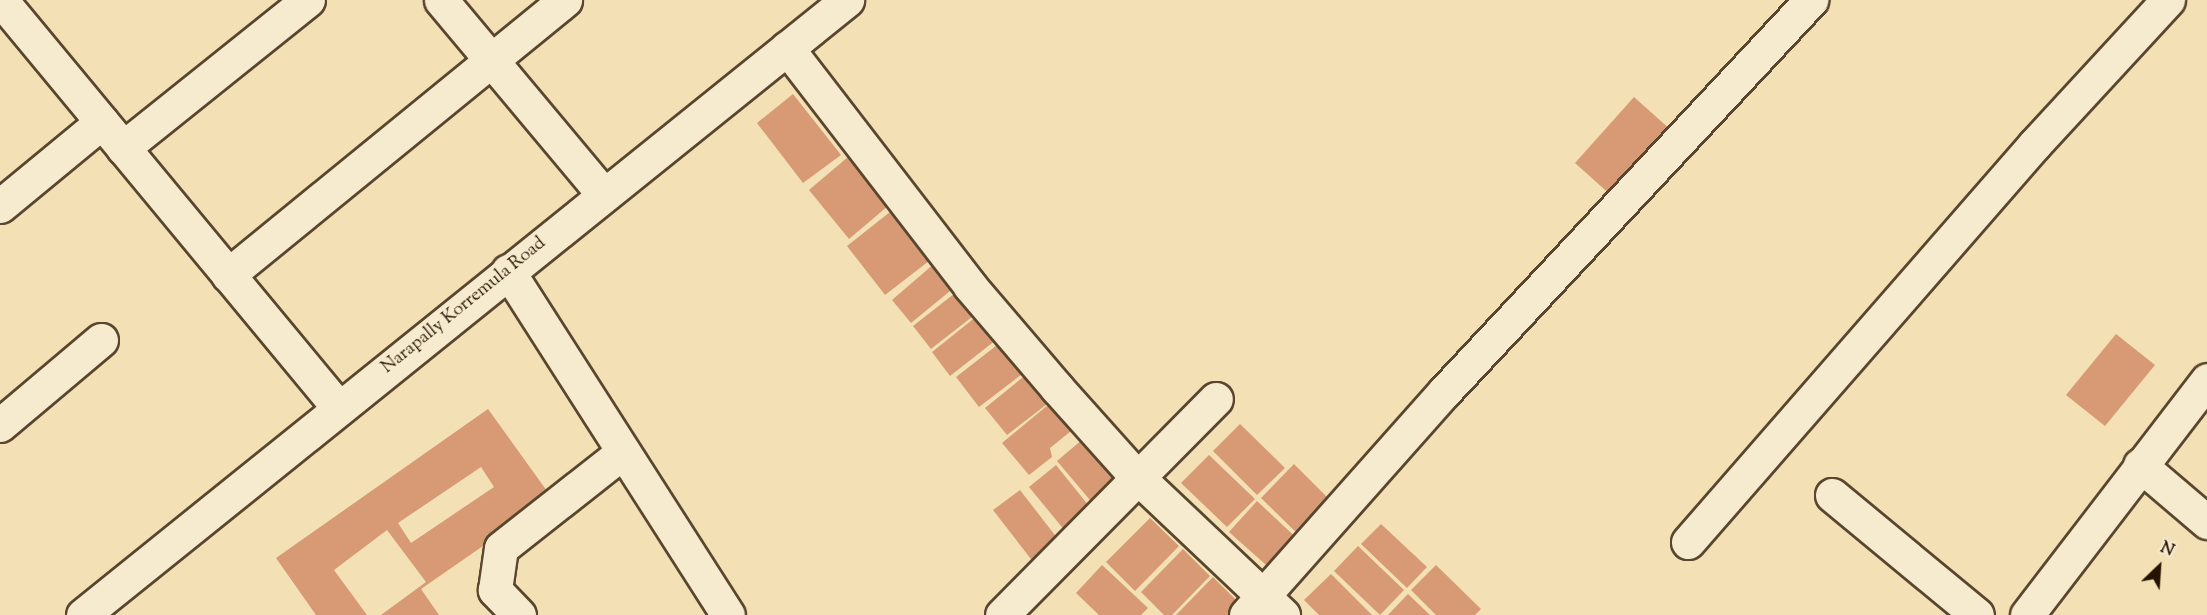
<!DOCTYPE html>
<html>
<head>
<meta charset="utf-8">
<style>
	body { margin:0 }
	#map { position:relative; width:2207px; height:615px; overflow:hidden; background:#f3e0b5; font-family:"Sorts Mill Goudy",serif }
	div>[style] { position:absolute }
	.building>* { inset:0; background:#d79a75 }
	.roads { filter:drop-shadow(2px 0 #59462e) drop-shadow(-2px 0 #59462e) drop-shadow(0 2px #59462e) drop-shadow(0 -2px #59462e) }
	.minor>* { height:33px; margin:-16.5px; padding:0 16.5px; transform-origin:16.5px; border-radius:16.5px; background:#f7ebcf }
	span { translate:-50% -50%; white-space:nowrap; text-align:center; line-height:1.15; -webkit-text-stroke:4.5px #f7ebcf; paint-order:stroke }
	.street-label { font-size:18px; color:#261301 }
	.north { position:absolute; left:2129px; top:537px; width:60px; height:60px; -webkit-text-stroke:4px #f7ebcf; paint-order:stroke; rotate:25deg; font-size:16px; font-weight:700; line-height:24px; text-align:center; color:#261301 }
	.north::after { content:''; display:block; margin:auto; width:21px; height:27px; background:#261301; clip-path:polygon(50% 0,100% 100%,50% 72%,0 100%) }
</style>
</head>
<body>
<div id="map">
	<div class="building">
		<div style="clip-path:polygon(793px 94px,841px 155px,803px 183px,757px 123px)"></div>
		<div style="clip-path:polygon(1634px 97px,1672px 131px,1613px 197px,1575px 163px)"></div>
		<div style="clip-path:polygon(848px 157px,888px 206px,849px 239px,809px 190px)"></div>
		<div style="clip-path:polygon(890px 212px,929px 261px,885px 295px,847px 246px)"></div>
		<div style="clip-path:polygon(935px 263px,955px 287px,911px 323px,892px 300px)"></div>
		<div style="clip-path:polygon(959px 290px,977px 313px,931px 349px,913px 326px)"></div>
		<div style="clip-path:polygon(977px 316px,996px 340px,950px 376px,932px 352px)"></div>
		<div style="clip-path:polygon(2116px 334px,2155px 365px,2105px 426px,2066px 395px)"></div>
		<div style="clip-path:polygon(1001px 342px,1025px 372px,979px 407px,956px 377px)"></div>
		<div style="clip-path:polygon(1028px 373px,1051px 401px,1007px 435px,985px 408px)"></div>
		<div style="clip-path:polygon(1054px 400px,1076px 427px,1050px 448px,1052px 457px,1029px 475px,1002px 443px)"></div>
		<div style="clip-path:polygon(evenodd,488px 409px,552px 498px,421px 589px,439px 615px,381px 615px,426px 582px,387px 530px,334px 570px,367px 615px,316px 615px,276px 558px,488px 409px,481px 467px,494px 487px,411px 543px,398px 523px,481px 467px)"></div>
		<div style="clip-path:polygon(1240px 424px,1285px 468px,1257px 495px,1213px 451px)"></div>
		<div style="clip-path:polygon(1083px 439px,1121px 484px,1095px 506px,1057px 461px)"></div>
		<div style="clip-path:polygon(1209px 455px,1255px 499px,1227px 527px,1181px 483px)"></div>
		<div style="clip-path:polygon(1294px 464px,1337px 507px,1304px 540px,1261px 498px)"></div>
		<div style="clip-path:polygon(1056px 465px,1093px 511px,1066px 532px,1029px 487px)"></div>
		<div style="clip-path:polygon(1020px 490px,1061px 543px,1034px 563px,993px 510px)"></div>
		<div style="clip-path:polygon(1257px 501px,1302px 543px,1275px 573px,1229px 532px)"></div>
		<div style="clip-path:polygon(1150px 518px,1179px 546px,1135px 591px,1106px 562px)"></div>
		<div style="clip-path:polygon(1381px 524px,1427px 567px,1407px 588px,1361px 544px)"></div>
		<div style="clip-path:polygon(1358px 546px,1404px 590px,1380px 615px,1334px 571px)"></div>
		<div style="clip-path:polygon(1183px 549px,1210px 576px,1172px 615px,1164px 615px,1141px 592px)"></div>
		<div style="clip-path:polygon(1102px 565px,1148px 608px,1141px 615px,1099px 615px,1076px 593px)"></div>
		<div style="clip-path:polygon(1436px 565px,1481px 609px,1475px 615px,1436px 615px,1411px 590px)"></div>
		<div style="clip-path:polygon(1331px 574px,1372px 615px,1319px 615px,1304px 600px)"></div>
		<div style="clip-path:polygon(1213px 577px,1240px 604px,1229px 615px,1176px 615px)"></div>
		<div style="clip-path:polygon(1408px 594px,1430px 615px,1388px 615px)"></div>
	</div>
	<div class="roads">
		<div class="minor">
			<div style="left:1px;top:0;width:528px;rotate:50.37deg"></div>
			<div style="left:441px;top:0;width:254px;rotate:50.1deg"></div>
			<div style="left:787px;top:48px;width:300px;rotate:52.4deg"></div>
			<div style="left:970px;top:286px;width:134px;rotate:49.5deg"></div>
			<div style="left:1057px;top:388px;width:113px;rotate:48.2deg"></div>
			<div style="left:1132px;top:472px;width:208px;rotate:43.4deg"></div>
			<div style="left:123px;top:148px;width:237px;rotate:-38.7deg"></div>
			<div style="left:0;top:206px;width:132px;rotate:-39.5deg"></div>
			<div style="left:508px;top:271px;width:408px;rotate:57.4deg"></div>
			<div style="left:228px;top:275px;width:435px;rotate:-39.2deg"></div>
			<div style="left:0;top:425px;width:132px;rotate:-40.1deg"></div>
			<div style="left:2140px;top:465px;width:88px;rotate:40.4deg"></div>
			<div style="left:1832px;top:495px;width:188px;rotate:39.6deg"></div>
			<div style="left:1688px;top:542px;width:528px;rotate:-48.92deg"></div>
			<div style="left:2035px;top:144px;width:196px;rotate:-47.3deg"></div>
			<div style="left:83px;top:615px;width:981px;rotate:-38.83deg"></div>
			<div style="left:519px;top:615px;width:35px;rotate:-134deg"></div>
			<div style="left:495px;top:590px;width:42px;rotate:-81.9deg"></div>
			<div style="left:501px;top:548px;width:155px;rotate:-38.2deg"></div>
			<div style="left:1002px;top:615px;width:304px;rotate:-45.3deg"></div>
			<div style="left:1246px;top:615px;width:300px;rotate:-48.4deg"></div>
			<div style="left:1445px;top:391px;width:536px;rotate:-46.89deg"></div>
			<div style="left:2027px;top:615px;width:296px;rotate:-52.5deg"></div>
		</div>
	</div>
	<div class="street-label">
		<span style="left:464px;top:306px;rotate:-39deg">Narapally Korremula Road</span>
	</div>
	<div class="north">N</div>
</div>
</body>
</html>
